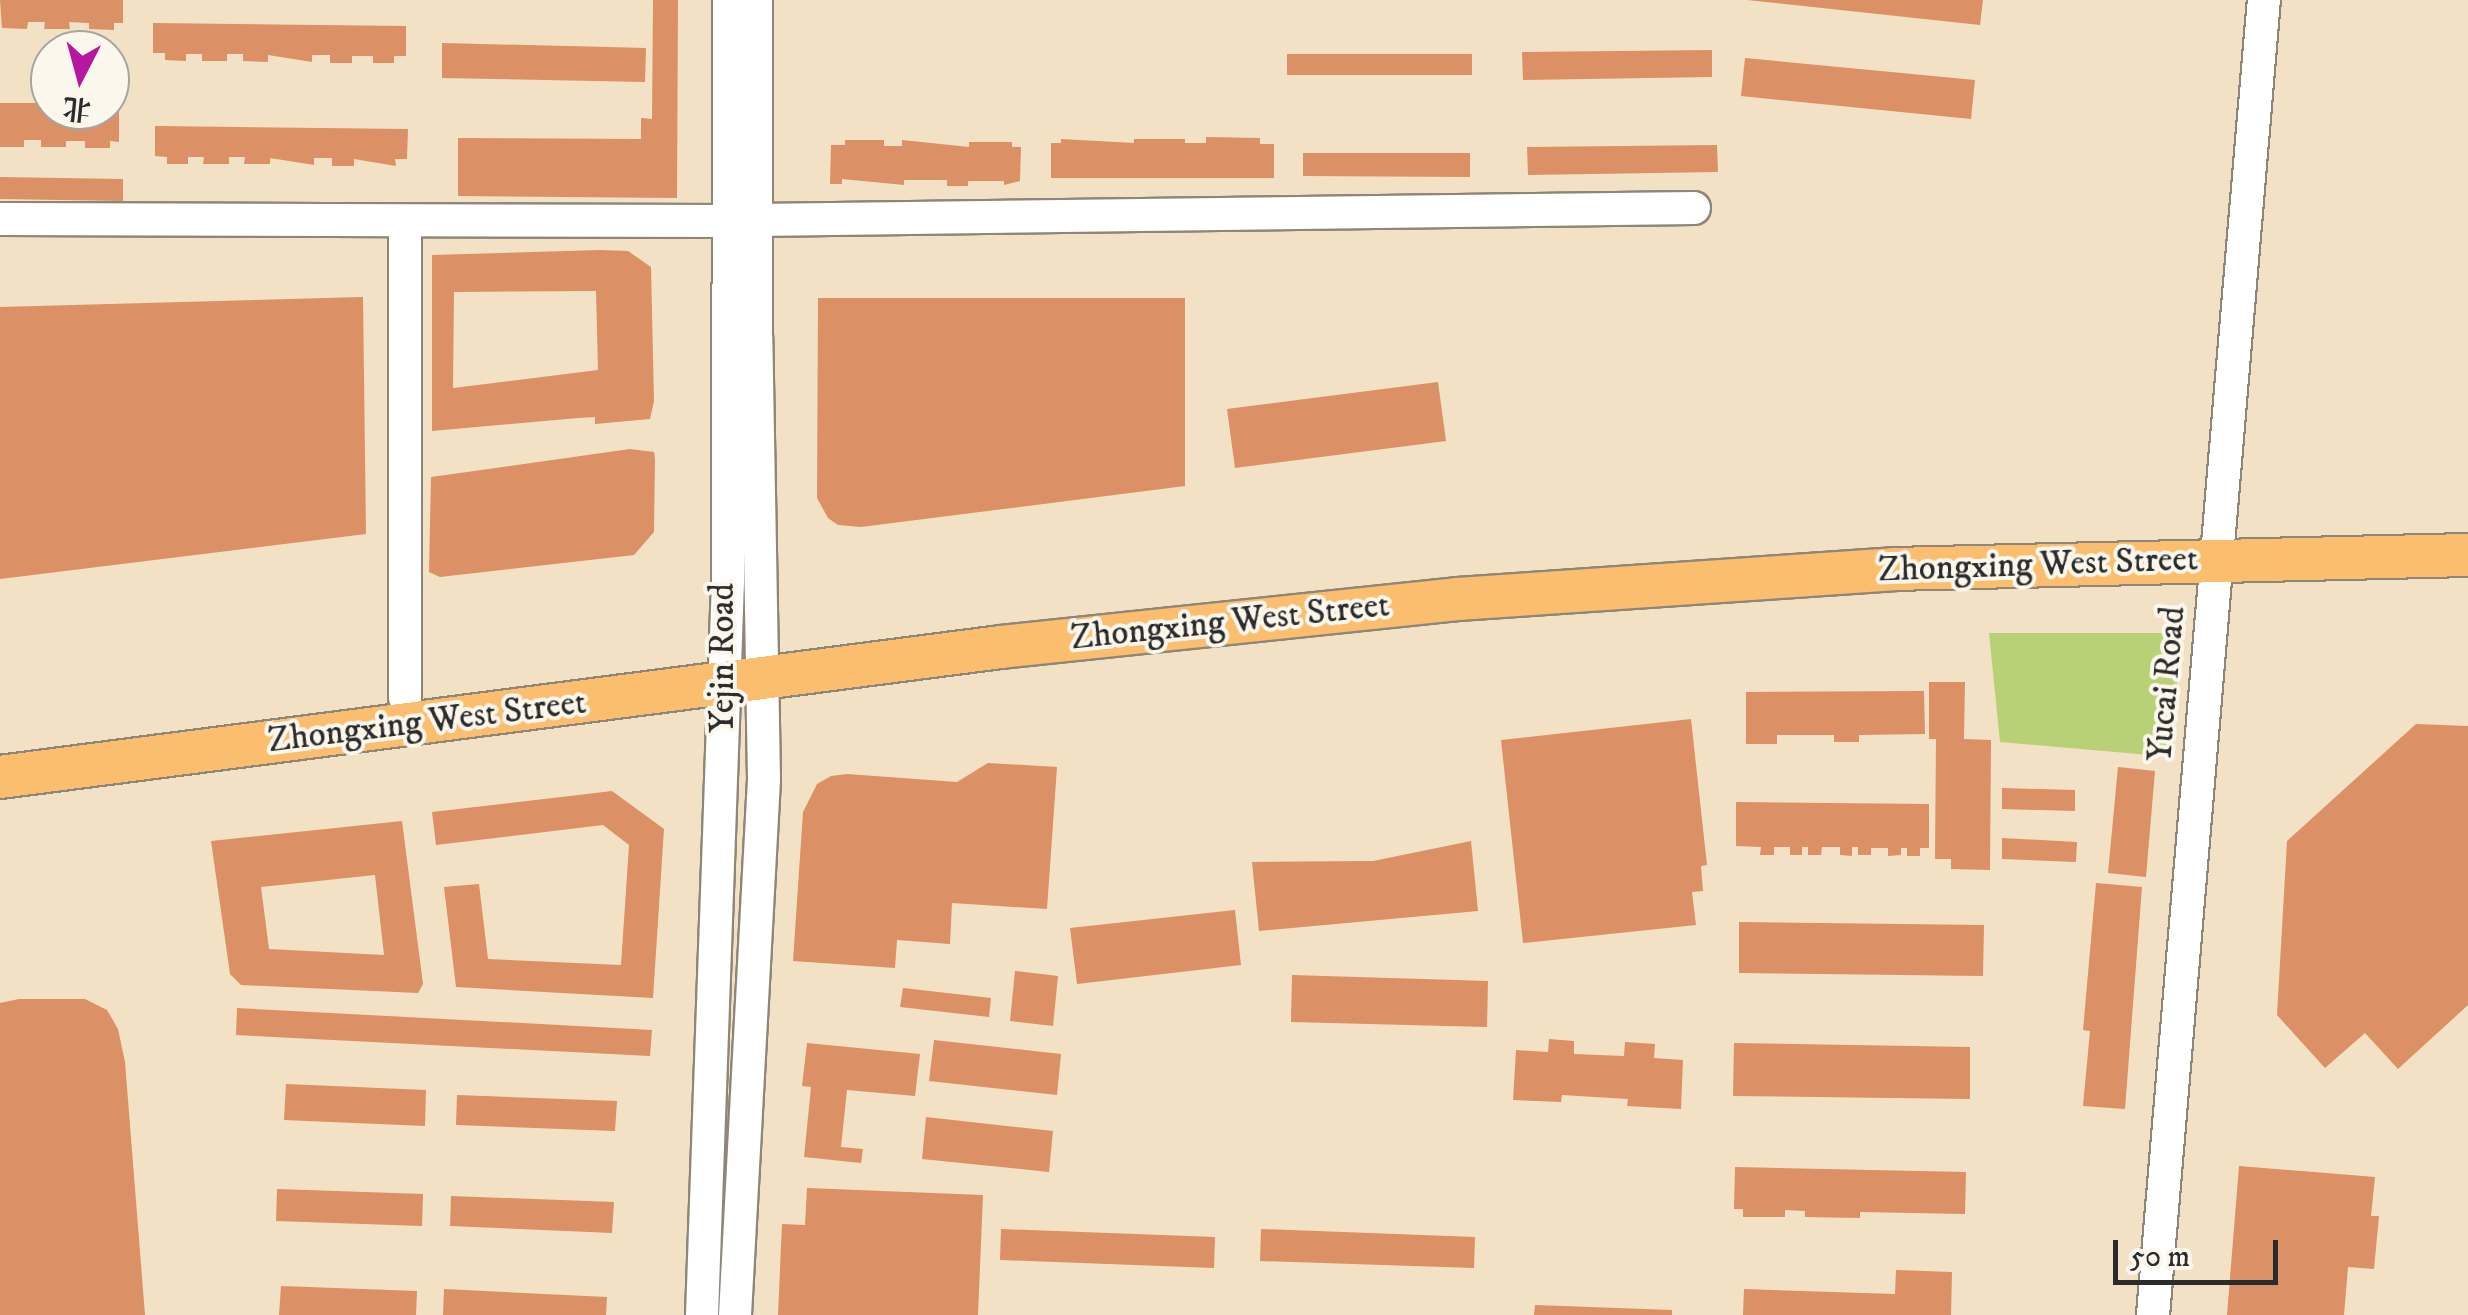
<!DOCTYPE html>
<html>
<head>
<meta charset="utf-8">
<style>
	body { margin:0 }
	#map { position:relative; width:2468px; height:1315px; overflow:hidden; background:#f2e1c4; font-family:"IM FELL DW Pica","Noto Serif SC",serif }
	div>[style] { position:absolute }
	.green>* { inset:0; background:#b9d176 }
	.building>* { inset:0; background:#db9065 }
	.roads { filter:drop-shadow(2px 0 #8e8678) drop-shadow(-2px 0 #8e8678) drop-shadow(0 2px #8e8678) drop-shadow(0 -2px #8e8678) }
	.minor>* { height:32px; margin:-16px; padding:0 16px; transform-origin:16px; border-radius:16px; background:#fff }
	.major>* { height:42px; margin:-21px; padding:0 21px; transform-origin:21px; border-radius:21px; background:#fbbd6e }
	span { translate:-50% -50%; white-space:nowrap; text-align:center; line-height:1.15; -webkit-text-stroke:8px #fbf7ec; paint-order:stroke }
	.street-label { font-size:35px; color:#2b2b2b }
	.north { position:absolute; left:30px; top:30px; width:100px; height:100px; box-sizing:border-box; background:#fbf7ec; border:2px solid #a8a59f; border-radius:50%; rotate:186deg; font-size:28px; font-weight:700; line-height:40px; text-align:center; color:#2b2b2b }
	.north::after { content:''; display:block; margin:auto; width:35px; height:45px; background:#b5179e; clip-path:polygon(50% 0,100% 100%,50% 72%,0 100%) }
	.scale { position:absolute; left:2113px; top:1240px; width:165px; height:45px; box-sizing:border-box; border:5px solid #2b2b2b; border-top:0; padding-left:12px; font-size:30px; line-height:35px; white-space:nowrap; color:#2b2b2b; -webkit-text-stroke:8px #fbf7ec; paint-order:stroke }
</style>
</head>
<body>
<div id="map">
	<div class="green">
		<div style="clip-path:polygon(1989px 633px,2180px 633px,2173px 757px,2000px 742px)"></div>
	</div>
	<div class="building">
		<div style="clip-path:polygon(0 0,123px 0,123px 23px,114px 23px,114px 30px,89px 29px,89px 23px,69px 22px,70px 29px,44px 29px,45px 22px,28px 22px,27px 29px,2px 28px)"></div>
		<div style="clip-path:polygon(653px 0,678px 0,677px 198px,458px 196px,458px 138px,641px 139px,641px 118px,652px 119px)"></div>
		<div style="clip-path:polygon(1747px 0,1983px 0,1980px 25px)"></div>
		<div style="clip-path:polygon(153px 23px,406px 26px,406px 56px,394px 56px,394px 63px,373px 63px,373px 56px,352px 56px,352px 63px,330px 63px,330px 55px,312px 55px,312px 62px,268px 55px,268px 62px,243px 61px,243px 54px,227px 54px,227px 61px,202px 61px,202px 54px,186px 54px,186px 61px,165px 60px,165px 53px,153px 53px)"></div>
		<div style="clip-path:polygon(442px 43px,646px 48px,645px 82px,442px 78px)"></div>
		<div style="clip-path:polygon(1712px 50px,1712px 77px,1523px 80px,1522px 52px)"></div>
		<div style="clip-path:polygon(1287px 54px,1472px 54px,1472px 75px,1287px 75px)"></div>
		<div style="clip-path:polygon(1745px 58px,1975px 80px,1971px 119px,1741px 96px)"></div>
		<div style="clip-path:polygon(0 103px,50px 103px,50px 110px,110px 110px,110px 104px,119px 104px,119px 142px,110px 141px,110px 148px,85px 148px,85px 141px,66px 141px,66px 147px,41px 147px,41px 140px,24px 140px,24px 147px,0 147px)"></div>
		<div style="clip-path:polygon(155px 126px,408px 129px,407px 159px,395px 159px,396px 166px,354px 159px,354px 166px,332px 166px,332px 158px,314px 158px,314px 165px,270px 158px,270px 164px,244px 164px,245px 157px,229px 157px,229px 164px,203px 164px,204px 157px,188px 157px,188px 164px,167px 164px,167px 157px,155px 156px)"></div>
		<div style="clip-path:polygon(1206px 137px,1260px 138px,1260px 144px,1274px 144px,1274px 178px,1051px 178px,1051px 143px,1061px 143px,1061px 139px,1134px 143px,1134px 139px,1185px 139px,1185px 143px,1206px 143px)"></div>
		<div style="clip-path:polygon(845px 140px,884px 140px,884px 146px,902px 146px,902px 140px,969px 147px,969px 142px,1012px 142px,1012px 147px,1021px 147px,1020px 181px,1004px 185px,1004px 181px,968px 181px,968px 186px,947px 186px,947px 180px,904px 180px,904px 185px,842px 179px,842px 184px,830px 184px,831px 145px,845px 145px)"></div>
		<div style="clip-path:polygon(1717px 145px,1718px 172px,1528px 175px,1527px 147px)"></div>
		<div style="clip-path:polygon(1303px 153px,1470px 153px,1470px 177px,1303px 176px)"></div>
		<div style="clip-path:polygon(0 177px,123px 179px,123px 201px,0 199px)"></div>
		<div style="clip-path:polygon(evenodd,600px 250px,628px 251px,651px 267px,654px 401px,650px 419px,595px 424px,595px 417px,578px 418px,432px 431px,432px 255px,600px 250px,596px 291px,598px 370px,453px 388px,454px 292px,596px 291px)"></div>
		<div style="clip-path:polygon(363px 297px,366px 534px,0 579px,0 307px)"></div>
		<div style="clip-path:polygon(818px 298px,1185px 298px,1185px 486px,861px 527px,838px 525px,828px 518px,817px 498px)"></div>
		<div style="clip-path:polygon(1438px 382px,1446px 441px,1235px 468px,1227px 409px)"></div>
		<div style="clip-path:polygon(630px 449px,654px 452px,655px 459px,654px 532px,634px 555px,440px 577px,429px 572px,431px 477px)"></div>
		<div style="clip-path:polygon(1929px 682px,1965px 682px,1964px 739px,1991px 740px,1990px 870px,1951px 869px,1951px 859px,1935px 859px,1936px 739px,1929px 739px)"></div>
		<div style="clip-path:polygon(1924px 691px,1925px 734px,1859px 735px,1859px 742px,1834px 742px,1834px 735px,1777px 735px,1777px 744px,1746px 744px,1746px 692px)"></div>
		<div style="clip-path:polygon(1691px 719px,1707px 865px,1701px 866px,1703px 891px,1692px 892px,1696px 925px,1523px 943px,1501px 740px)"></div>
		<div style="clip-path:polygon(2416px 724px,2468px 726px,2468px 1005px,2398px 1069px,2365px 1033px,2325px 1068px,2277px 1015px,2287px 841px)"></div>
		<div style="clip-path:polygon(988px 763px,1057px 767px,1047px 909px,952px 903px,950px 944px,897px 940px,895px 968px,793px 961px,803px 812px,817px 784px,831px 776px,847px 774px,957px 782px)"></div>
		<div style="clip-path:polygon(2118px 767px,2155px 771px,2146px 877px,2108px 873px)"></div>
		<div style="clip-path:polygon(2002px 788px,2075px 790px,2075px 811px,2002px 809px)"></div>
		<div style="clip-path:polygon(612px 791px,664px 829px,653px 998px,456px 987px,444px 887px,479px 884px,488px 959px,621px 965px,629px 845px,603px 825px,436px 845px,432px 812px)"></div>
		<div style="clip-path:polygon(1736px 802px,1929px 804px,1929px 848px,1920px 848px,1920px 856px,1907px 856px,1907px 848px,1901px 848px,1901px 855px,1888px 856px,1888px 848px,1871px 848px,1871px 855px,1858px 855px,1858px 847px,1852px 847px,1852px 856px,1840px 855px,1840px 847px,1822px 847px,1821px 855px,1808px 855px,1808px 847px,1802px 847px,1802px 855px,1790px 855px,1790px 847px,1774px 847px,1774px 855px,1760px 855px,1761px 847px,1736px 846px)"></div>
		<div style="clip-path:polygon(evenodd,402px 821px,423px 984px,418px 993px,241px 985px,230px 974px,211px 841px,402px 821px,375px 875px,384px 955px,269px 949px,261px 887px,375px 875px)"></div>
		<div style="clip-path:polygon(2002px 838px,2077px 842px,2076px 862px,2002px 859px)"></div>
		<div style="clip-path:polygon(1471px 841px,1478px 911px,1259px 931px,1252px 862px,1373px 861px)"></div>
		<div style="clip-path:polygon(2096px 883px,2142px 887px,2125px 1109px,2083px 1106px,2090px 1031px,2083px 1030px)"></div>
		<div style="clip-path:polygon(1235px 910px,1241px 965px,1077px 984px,1070px 928px)"></div>
		<div style="clip-path:polygon(1739px 922px,1984px 925px,1983px 976px,1739px 973px)"></div>
		<div style="clip-path:polygon(1015px 971px,1058px 976px,1053px 1026px,1010px 1021px)"></div>
		<div style="clip-path:polygon(1292px 975px,1488px 981px,1487px 1027px,1291px 1022px)"></div>
		<div style="clip-path:polygon(903px 988px,991px 998px,989px 1017px,900px 1007px)"></div>
		<div style="clip-path:polygon(19px 999px,85px 999px,107px 1010px,118px 1029px,125px 1062px,145px 1315px,0 1315px,0 1003px)"></div>
		<div style="clip-path:polygon(237px 1008px,652px 1030px,650px 1056px,236px 1035px)"></div>
		<div style="clip-path:polygon(1549px 1039px,1574px 1041px,1574px 1054px,1624px 1056px,1625px 1042px,1655px 1044px,1654px 1058px,1683px 1060px,1681px 1109px,1627px 1106px,1628px 1099px,1562px 1095px,1561px 1102px,1513px 1100px,1516px 1050px,1548px 1052px)"></div>
		<div style="clip-path:polygon(934px 1040px,1061px 1054px,1057px 1095px,929px 1081px)"></div>
		<div style="clip-path:polygon(807px 1043px,920px 1054px,915px 1096px,847px 1090px,841px 1147px,863px 1149px,861px 1163px,804px 1157px,811px 1087px,802px 1086px)"></div>
		<div style="clip-path:polygon(1734px 1043px,1970px 1047px,1970px 1099px,1733px 1096px)"></div>
		<div style="clip-path:polygon(286px 1084px,426px 1090px,425px 1126px,284px 1120px)"></div>
		<div style="clip-path:polygon(457px 1095px,617px 1101px,615px 1131px,456px 1125px)"></div>
		<div style="clip-path:polygon(926px 1117px,1053px 1131px,1049px 1172px,922px 1159px)"></div>
		<div style="clip-path:polygon(2239px 1166px,2375px 1177px,2371px 1216px,2379px 1216px,2374px 1269px,2348px 1267px,2344px 1315px,2227px 1315px)"></div>
		<div style="clip-path:polygon(1735px 1167px,1966px 1172px,1965px 1214px,1860px 1212px,1860px 1218px,1805px 1217px,1805px 1211px,1785px 1210px,1785px 1217px,1743px 1217px,1743px 1209px,1734px 1209px)"></div>
		<div style="clip-path:polygon(807px 1188px,983px 1195px,978px 1315px,778px 1315px,782px 1224px,805px 1225px)"></div>
		<div style="clip-path:polygon(277px 1189px,423px 1194px,422px 1226px,276px 1221px)"></div>
		<div style="clip-path:polygon(451px 1196px,614px 1202px,612px 1233px,450px 1226px)"></div>
		<div style="clip-path:polygon(1001px 1229px,1215px 1237px,1214px 1268px,1000px 1260px)"></div>
		<div style="clip-path:polygon(1261px 1229px,1475px 1237px,1474px 1268px,1260px 1261px)"></div>
		<div style="clip-path:polygon(1896px 1270px,1952px 1272px,1951px 1315px,1743px 1315px,1744px 1289px,1895px 1294px)"></div>
		<div style="clip-path:polygon(281px 1286px,417px 1291px,416px 1315px,279px 1315px)"></div>
		<div style="clip-path:polygon(444px 1289px,607px 1297px,606px 1315px,443px 1315px)"></div>
		<div style="clip-path:polygon(1535px 1305px,1672px 1310px,1672px 1315px,1534px 1315px)"></div>
	</div>
	<div class="roads">
		<div class="minor">
			<div style="left:0;top:219px;width:729px;rotate:0.16deg"></div>
			<div style="left:756px;top:220px;width:938px;rotate:-0.73deg"></div>
			<div style="left:405px;top:221px;width:477px;rotate:90deg"></div>
			<div style="left:702px;top:1315px;width:734px;rotate:-87.97deg"></div>
			<div style="left:728px;top:581px;width:581px;rotate:-89.9deg"></div>
			<div style="left:735px;top:1315px;width:537px;rotate:-86.9deg"></div>
			<div style="left:764px;top:779px;width:441px;rotate:-91deg"></div>
			<div style="left:756px;top:338px;width:338px;rotate:-90deg"></div>
			<div style="left:2153px;top:1315px;width:1320px;rotate:-85.18deg"></div>
		</div>
		<div class="major">
			<div style="left:0;top:777px;width:1009px;rotate:-7.4deg"></div>
			<div style="left:1001px;top:647px;width:459px;rotate:-6deg"></div>
			<div style="left:1457px;top:599px;width:438px;rotate:-3.9deg"></div>
			<div style="left:1894px;top:569px;width:574px;rotate:-1.4deg"></div>
		</div>
	</div>
	<div class="street-label">
		<span style="left:2038px;top:565px;rotate:-2deg">Zhongxing West Street</span>
		<span style="left:1230px;top:622px;rotate:-6deg">Zhongxing West Street</span>
		<span style="left:723px;top:658px;rotate:-90deg">Yejin Road</span>
		<span style="left:2167px;top:684px;rotate:-85deg">Yucai Road</span>
		<span style="left:427px;top:722px;rotate:-7deg">Zhongxing West Street</span>
	</div>
	<div class="north">北</div>
	<div class="scale">50 m</div>
</div>
</body>
</html>
